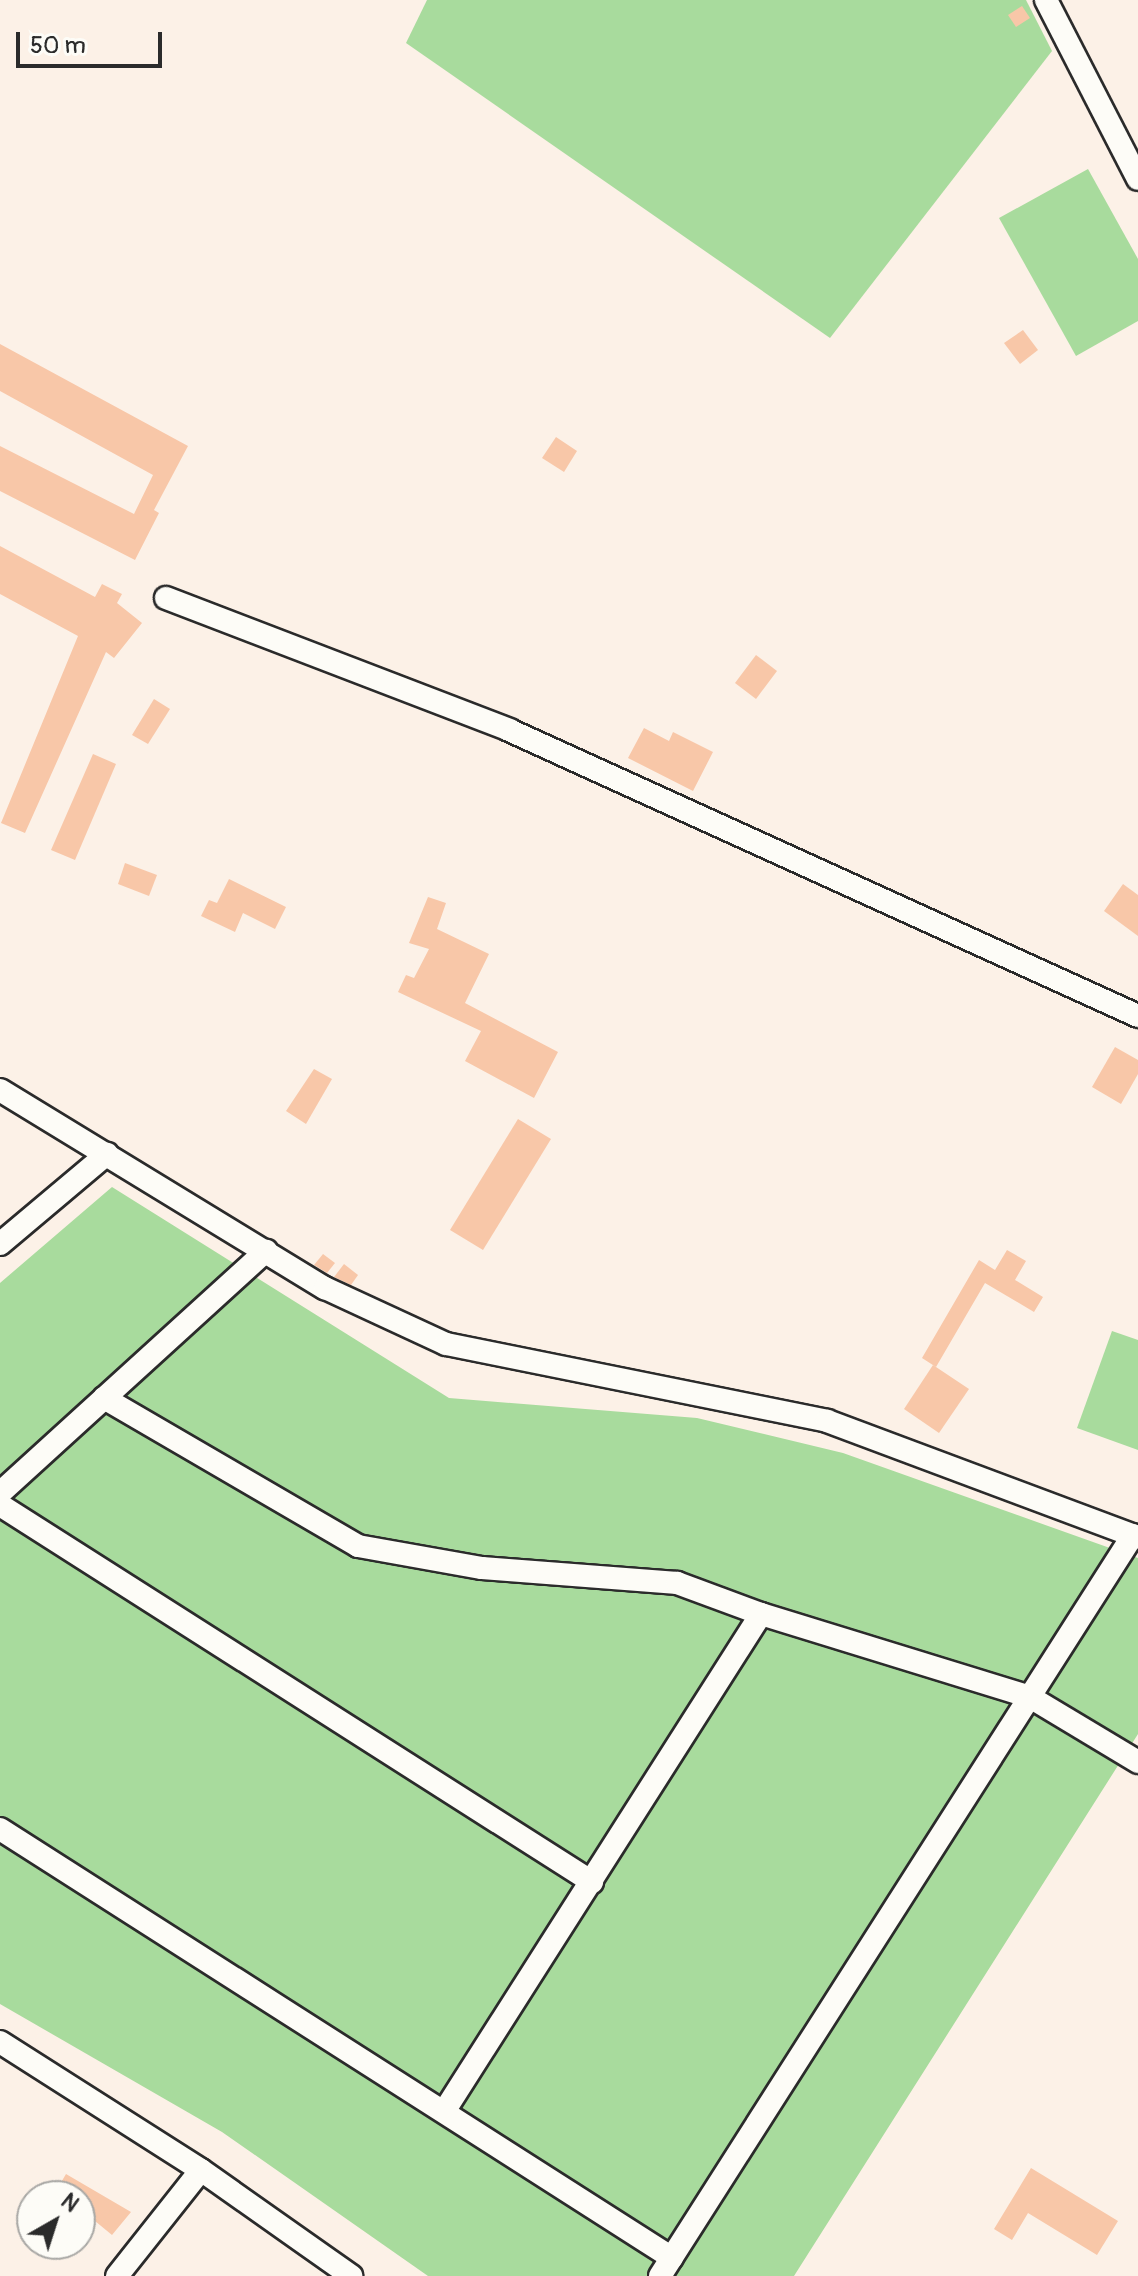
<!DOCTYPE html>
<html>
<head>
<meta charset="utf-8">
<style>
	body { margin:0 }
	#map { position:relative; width:1138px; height:2276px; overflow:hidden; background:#fcf1e7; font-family:Pangolin,sans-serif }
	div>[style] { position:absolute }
	.green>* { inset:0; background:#a8db9d }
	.building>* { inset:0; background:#f8c7a8 }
	.roads { filter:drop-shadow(2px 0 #2b2b2b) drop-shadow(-2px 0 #2b2b2b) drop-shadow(0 2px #2b2b2b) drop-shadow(0 -2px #2b2b2b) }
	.minor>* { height:22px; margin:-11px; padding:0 11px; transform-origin:11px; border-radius:11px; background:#fdfcf7 }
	span { translate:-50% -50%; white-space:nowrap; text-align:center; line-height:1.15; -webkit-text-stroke:6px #fdfcf7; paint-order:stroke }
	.north { position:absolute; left:16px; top:2180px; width:80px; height:80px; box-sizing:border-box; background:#fdfcf7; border:2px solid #a9a8a5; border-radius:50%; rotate:39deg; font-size:22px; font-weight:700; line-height:32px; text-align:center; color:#2b2b2b }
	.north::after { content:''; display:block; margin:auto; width:28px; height:36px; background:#2b2b2b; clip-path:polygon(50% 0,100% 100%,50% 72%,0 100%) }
	.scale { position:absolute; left:16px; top:32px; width:146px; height:36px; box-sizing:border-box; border:4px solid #2b2b2b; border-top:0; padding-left:10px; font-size:24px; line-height:28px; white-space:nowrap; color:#2b2b2b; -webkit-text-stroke:6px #fdfcf7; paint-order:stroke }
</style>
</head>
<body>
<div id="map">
	<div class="green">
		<div style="clip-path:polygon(427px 0,1026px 0,1052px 51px,830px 338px,406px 43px)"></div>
		<div style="clip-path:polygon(1088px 169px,1138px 259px,1138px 321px,1076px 356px,999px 218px)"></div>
		<div style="clip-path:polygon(112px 1187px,449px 1398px,697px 1418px,843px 1453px,1138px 1558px,1138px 1734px,794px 2276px,428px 2276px,222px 2132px,0 2004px,0 1283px)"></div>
		<div style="clip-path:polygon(1112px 1331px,1138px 1340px,1138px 1450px,1077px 1428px)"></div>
	</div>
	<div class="building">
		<div style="clip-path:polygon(1022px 6px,1030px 18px,1016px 27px,1008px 15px)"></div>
		<div style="clip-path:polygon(1023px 330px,1038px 350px,1020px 364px,1004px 343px)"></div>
		<div style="clip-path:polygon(0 344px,188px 446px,154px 510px,159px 513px,135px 560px,0 491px,0 446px,134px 514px,153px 475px,0 391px)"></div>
		<div style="clip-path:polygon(556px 437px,577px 451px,564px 472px,542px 458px)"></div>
		<div style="clip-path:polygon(0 546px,95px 597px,102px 584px,122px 594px,117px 603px,142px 623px,114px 658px,106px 652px,25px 833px,1px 823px,78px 636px,0 594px)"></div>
		<div style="clip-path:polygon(756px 655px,777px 671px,756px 699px,735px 683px)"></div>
		<div style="clip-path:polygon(154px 699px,170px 709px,148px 744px,132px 735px)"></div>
		<div style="clip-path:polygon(644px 728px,669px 741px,673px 732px,713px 752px,693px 791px,628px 758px)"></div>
		<div style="clip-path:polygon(93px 754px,116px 764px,75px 860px,51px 850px)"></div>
		<div style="clip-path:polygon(125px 863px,157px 875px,149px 896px,118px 884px)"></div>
		<div style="clip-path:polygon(229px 879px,286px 907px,275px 929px,243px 913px,235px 932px,201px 916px,209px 900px,217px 903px)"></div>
		<div style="clip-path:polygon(1123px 884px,1138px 895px,1138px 936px,1104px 911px)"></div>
		<div style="clip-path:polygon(428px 897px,446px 903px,437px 929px,489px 954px,465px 1003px,558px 1052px,534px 1098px,465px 1061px,481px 1031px,398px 992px,406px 975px,414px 978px,429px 949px,409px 943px)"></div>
		<div style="clip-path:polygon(1115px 1047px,1138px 1060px,1138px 1074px,1121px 1104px,1092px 1087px)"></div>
		<div style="clip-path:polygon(314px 1069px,332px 1079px,306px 1124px,286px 1111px)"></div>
		<div style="clip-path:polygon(518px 1119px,551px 1139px,483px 1250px,450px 1230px)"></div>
		<div style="clip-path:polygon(1007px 1250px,1026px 1261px,1015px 1280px,1043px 1297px,1034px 1312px,985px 1283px,936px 1367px,922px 1358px,979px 1260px,995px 1270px)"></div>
		<div style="clip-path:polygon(323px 1254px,335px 1263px,327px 1273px,314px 1265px)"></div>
		<div style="clip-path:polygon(344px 1264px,358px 1275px,351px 1285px,334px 1277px)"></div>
		<div style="clip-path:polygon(933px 1365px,969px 1389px,939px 1433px,904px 1409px)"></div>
		<div style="clip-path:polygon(1031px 2168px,1118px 2221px,1097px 2255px,1028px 2213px,1012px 2240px,994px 2229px)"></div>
		<div style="clip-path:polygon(66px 2174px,131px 2212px,112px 2235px,95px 2221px,80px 2245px,80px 2196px,53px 2196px)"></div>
	</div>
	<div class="roads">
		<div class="minor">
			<div style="left:1046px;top:0;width:201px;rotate:62.8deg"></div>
			<div style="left:166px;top:598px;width:368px;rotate:21deg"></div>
			<div style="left:509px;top:730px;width:691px;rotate:24.45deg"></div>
			<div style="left:0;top:1090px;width:381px;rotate:31.4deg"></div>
			<div style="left:325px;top:1288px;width:133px;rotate:24.8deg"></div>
			<div style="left:446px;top:1344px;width:389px;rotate:11.4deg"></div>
			<div style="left:827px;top:1421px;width:332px;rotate:20.5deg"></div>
			<div style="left:0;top:1244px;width:140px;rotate:-40.1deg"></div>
			<div style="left:104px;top:1398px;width:294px;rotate:30.2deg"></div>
			<div style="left:358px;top:1546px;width:126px;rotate:10.1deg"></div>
			<div style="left:482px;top:1568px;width:196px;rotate:4.4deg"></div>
			<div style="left:677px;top:1583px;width:90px;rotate:20.3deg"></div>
			<div style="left:761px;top:1614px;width:282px;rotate:17.1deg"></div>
			<div style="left:1030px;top:1697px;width:126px;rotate:31deg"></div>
			<div style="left:0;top:1493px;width:360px;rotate:-42.3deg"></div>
			<div style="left:0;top:1505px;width:702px;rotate:32.49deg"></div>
			<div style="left:0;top:1829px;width:797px;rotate:32.55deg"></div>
			<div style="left:0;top:2042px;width:238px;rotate:32.5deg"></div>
			<div style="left:201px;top:2170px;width:184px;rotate:35.2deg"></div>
			<div style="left:445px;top:2110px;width:588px;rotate:-57.5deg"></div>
			<div style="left:117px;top:2276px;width:135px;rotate:-51.6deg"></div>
			<div style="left:660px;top:2276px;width:879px;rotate:-57.45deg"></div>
		</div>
	</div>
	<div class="north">N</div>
	<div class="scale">50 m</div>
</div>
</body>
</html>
